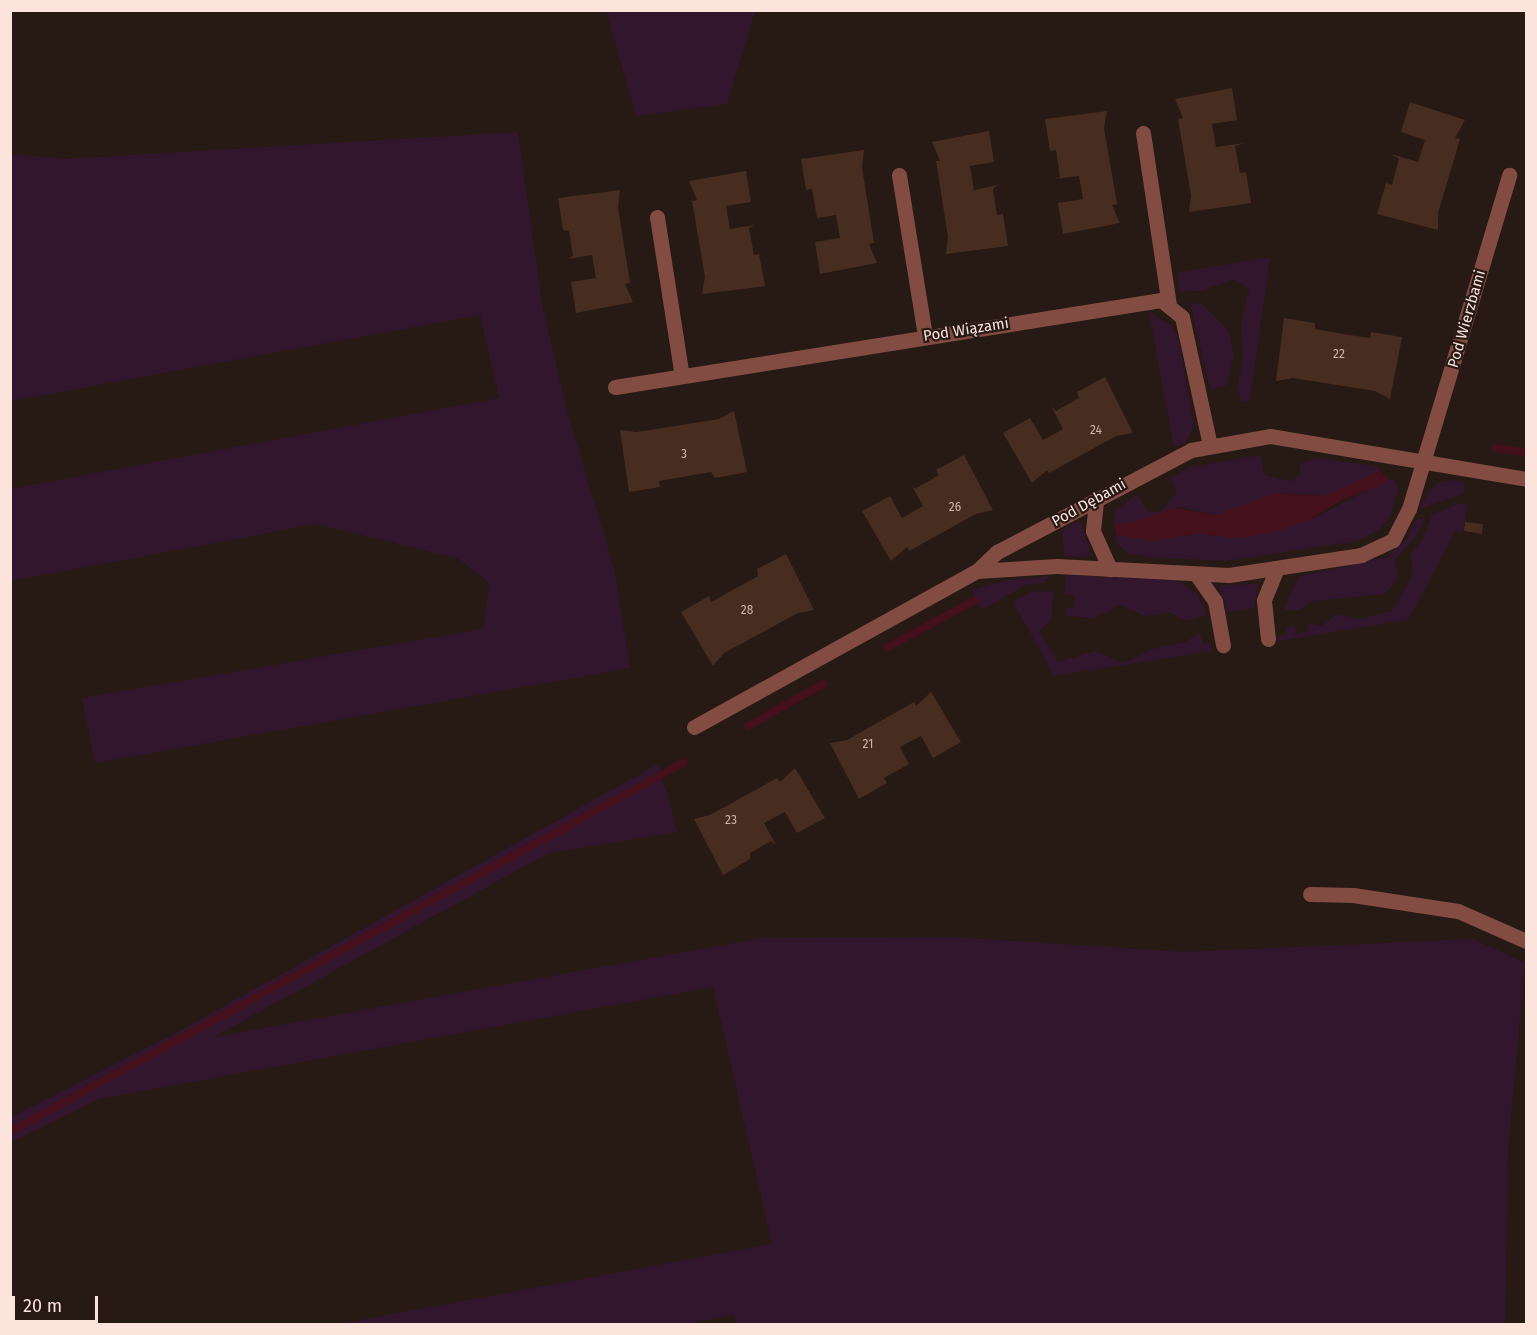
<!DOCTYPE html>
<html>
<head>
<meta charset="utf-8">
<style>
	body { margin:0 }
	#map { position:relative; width:1537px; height:1335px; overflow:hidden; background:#271913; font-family:"Fira Sans",sans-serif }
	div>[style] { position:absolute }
	.green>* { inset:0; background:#31162e }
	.water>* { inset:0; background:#43101c }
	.stream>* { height:8px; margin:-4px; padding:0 4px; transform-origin:4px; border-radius:4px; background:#43101c }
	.building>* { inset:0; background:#462d20 }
	.minor>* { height:15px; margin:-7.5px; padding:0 7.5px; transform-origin:7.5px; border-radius:7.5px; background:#824c42 }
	span { translate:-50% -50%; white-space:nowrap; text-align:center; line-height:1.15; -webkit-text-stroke:4.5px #271913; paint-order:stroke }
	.number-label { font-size:12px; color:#ceb6ad }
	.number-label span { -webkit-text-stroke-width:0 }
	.street-label { font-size:15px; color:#fce4dc }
	.frame { position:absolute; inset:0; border:12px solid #fce4dc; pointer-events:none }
	.scale { position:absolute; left:12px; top:1296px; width:86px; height:27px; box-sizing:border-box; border:3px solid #fce4dc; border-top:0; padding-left:8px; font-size:18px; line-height:21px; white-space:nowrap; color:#fce4dc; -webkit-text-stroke:4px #271913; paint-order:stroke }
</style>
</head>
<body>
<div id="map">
	<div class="green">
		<div style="clip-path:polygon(606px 11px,755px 11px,727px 104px,636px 116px)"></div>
		<div style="clip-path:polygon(518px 132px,542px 304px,568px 415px,614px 568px,630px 668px,95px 763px,82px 698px,483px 629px,489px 583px,459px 559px,316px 524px,11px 581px,11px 489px,499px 398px,480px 315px,11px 401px,11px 154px,64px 159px)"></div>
		<div style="clip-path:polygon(1270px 257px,1250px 400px,1242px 402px,1237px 389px,1243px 358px,1241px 325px,1249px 289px,1234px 279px,1201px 291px,1180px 292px,1177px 273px)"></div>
		<div style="clip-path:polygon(1190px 303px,1202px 304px,1229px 331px,1234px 356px,1226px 386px,1210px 390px)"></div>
		<div style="clip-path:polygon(1149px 313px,1172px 325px,1179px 342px,1194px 425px,1187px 441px,1174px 448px)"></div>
		<div style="clip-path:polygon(1261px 455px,1263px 474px,1283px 480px,1291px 481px,1301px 474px,1299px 464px,1316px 458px,1376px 466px,1380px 471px,1325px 496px,1283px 493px,1217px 515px,1180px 507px,1134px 522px,1114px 524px,1115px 510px,1138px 494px,1147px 511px,1161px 512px,1177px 492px,1170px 478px,1190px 467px)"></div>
		<div style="clip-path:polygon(1389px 479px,1395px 481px,1398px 489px,1389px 519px,1379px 530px,1357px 541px,1225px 561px,1149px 557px,1128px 553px,1117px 544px,1116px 535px,1152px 541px,1196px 534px,1240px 538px,1277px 531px,1309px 520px)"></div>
		<div style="clip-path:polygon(1453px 480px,1465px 482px,1463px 494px,1419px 509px,1429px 490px,1439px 482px)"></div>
		<div style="clip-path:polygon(1462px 503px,1467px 504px,1463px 532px,1456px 531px,1408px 620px,1278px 641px,1277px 636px,1287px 634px,1286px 627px,1295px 626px,1296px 634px,1309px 631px,1308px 623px,1322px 626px,1336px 614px,1360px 619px,1392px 611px,1413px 574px,1410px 555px,1423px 539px,1432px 514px)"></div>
		<div style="clip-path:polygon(1425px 517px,1416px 537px,1395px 559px,1398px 578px,1385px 594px,1313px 601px,1299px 610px,1284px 610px,1298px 577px,1387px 557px,1407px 538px,1416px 520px)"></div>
		<div style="clip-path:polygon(1080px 520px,1091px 553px,1086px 557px,1065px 556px,1061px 530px)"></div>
		<div style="clip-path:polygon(1066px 575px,1175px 580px,1196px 592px,1207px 615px,1185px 621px,1170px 612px,1145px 616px,1121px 605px,1095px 618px,1067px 616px,1065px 608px,1074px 607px,1074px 595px,1064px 595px)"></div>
		<div style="clip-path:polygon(1049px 576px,1045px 583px,1028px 584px,981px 610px,972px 590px,1009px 580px)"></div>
		<div style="clip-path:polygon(1258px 584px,1254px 608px,1227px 612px,1219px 585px)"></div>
		<div style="clip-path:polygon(1054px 591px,1051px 621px,1039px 631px,1058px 662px,1095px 651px,1124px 663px,1153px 649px,1185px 642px,1200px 632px,1203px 644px,1211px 643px,1212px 651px,1054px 676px,1013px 602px,1030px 592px)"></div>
		<div style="clip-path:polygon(658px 764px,678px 832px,549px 853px,214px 1037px,762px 938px,951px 937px,1184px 952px,1473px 939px,1525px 963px,1508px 1150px,1505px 1324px,737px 1324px,734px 1315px,685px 1324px,339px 1324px,772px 1244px,713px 987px,99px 1099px,11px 1142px,11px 1117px,176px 1033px)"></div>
	</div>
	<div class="water">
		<div style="clip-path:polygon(1380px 471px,1389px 479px,1383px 484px,1342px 500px,1309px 520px,1268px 534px,1240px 538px,1196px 534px,1152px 541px,1116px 535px,1114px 524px,1134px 522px,1174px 508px,1217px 515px,1275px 493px,1324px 496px)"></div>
	</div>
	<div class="stream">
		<div style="left:1496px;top:448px;width:30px;rotate:8deg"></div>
		<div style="left:888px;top:647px;width:98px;rotate:-28.1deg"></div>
		<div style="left:748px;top:726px;width:86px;rotate:-29.2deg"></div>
		<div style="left:10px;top:1132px;width:768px;rotate:-28.74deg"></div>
	</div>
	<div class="building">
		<div style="clip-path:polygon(1232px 88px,1237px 120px,1212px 124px,1216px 147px,1244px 143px,1235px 146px,1240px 173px,1246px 172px,1251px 203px,1189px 212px,1191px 195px,1178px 119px,1183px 118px,1175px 99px)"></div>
		<div style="clip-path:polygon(1410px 102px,1465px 120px,1455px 138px,1460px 139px,1438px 213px,1438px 230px,1377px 214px,1386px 183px,1392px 185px,1399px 159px,1391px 154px,1418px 162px,1425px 140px,1401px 132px)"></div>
		<div style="clip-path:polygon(1107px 111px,1104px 128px,1117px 204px,1112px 205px,1120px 223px,1063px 234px,1058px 203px,1083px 199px,1079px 176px,1054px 179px,1060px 177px,1056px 150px,1050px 151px,1045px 119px)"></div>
		<div style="clip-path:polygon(989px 131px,994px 162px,970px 166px,974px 190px,998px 185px,993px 189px,997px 215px,1003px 214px,1008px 246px,946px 254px,948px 237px,936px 161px,940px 161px,932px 142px)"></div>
		<div style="clip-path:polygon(864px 150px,862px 167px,874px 243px,869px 244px,877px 263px,820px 274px,815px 242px,840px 238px,836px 215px,817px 218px,812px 189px,806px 190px,801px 159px)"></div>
		<div style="clip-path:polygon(746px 171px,751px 202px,726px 206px,730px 229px,755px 225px,749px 228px,754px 255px,759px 254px,765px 286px,702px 294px,705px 277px,692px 201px,697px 200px,689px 181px)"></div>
		<div style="clip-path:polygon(620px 190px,618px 207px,630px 283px,625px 284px,633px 302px,576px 313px,571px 282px,596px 278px,592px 255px,568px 259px,573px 256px,569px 231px,563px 230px,558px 198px)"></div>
		<div style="clip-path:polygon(1284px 318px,1315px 323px,1315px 329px,1343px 334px,1370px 338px,1371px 332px,1402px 337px,1390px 399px,1375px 391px,1293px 378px,1276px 381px)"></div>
		<div style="clip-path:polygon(1105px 377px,1133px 433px,1116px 436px,1049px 473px,1047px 470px,1032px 483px,1003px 433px,1030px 418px,1043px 440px,1063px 429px,1051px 406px,1056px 411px,1079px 398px,1077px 392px)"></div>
		<div style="clip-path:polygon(734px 411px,747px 472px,715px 478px,711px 472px,659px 481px,660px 487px,629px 492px,620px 430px,637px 432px,719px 419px)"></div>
		<div style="clip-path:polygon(964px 455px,993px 510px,976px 514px,909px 551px,907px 547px,891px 561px,862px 511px,890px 496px,902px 518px,923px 506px,911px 484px,915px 489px,939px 475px,936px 470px)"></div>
		<div style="clip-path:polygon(1465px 522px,1483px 524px,1482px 534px,1464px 531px)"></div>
		<div style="clip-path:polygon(786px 554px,814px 610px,798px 613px,724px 653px,713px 666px,681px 612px,709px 596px,711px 602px,758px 576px,757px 569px)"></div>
		<div style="clip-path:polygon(931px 692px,961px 742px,933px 758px,921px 736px,900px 747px,909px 764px,884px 778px,887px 783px,859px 799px,830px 743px,847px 740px,914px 702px,916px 706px)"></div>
		<div style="clip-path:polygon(795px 768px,825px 818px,797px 833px,785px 812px,764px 823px,776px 845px,771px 841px,750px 853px,750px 859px,723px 875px,694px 819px,710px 815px,777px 778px,780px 782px)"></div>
	</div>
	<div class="minor">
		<div style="left:1143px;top:133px;width:173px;rotate:81.4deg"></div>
		<div style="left:899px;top:175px;width:163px;rotate:80.8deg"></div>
		<div style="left:657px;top:217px;width:161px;rotate:81.1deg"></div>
		<div style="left:615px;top:387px;width:553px;rotate:-9.05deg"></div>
		<div style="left:1161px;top:300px;width:27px;rotate:39deg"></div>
		<div style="left:1182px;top:317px;width:131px;rotate:77.7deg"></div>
		<div style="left:1096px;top:502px;width:29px;rotate:96deg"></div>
		<div style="left:1093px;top:531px;width:42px;rotate:65.9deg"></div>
		<div style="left:977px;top:571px;width:80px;rotate:-3.6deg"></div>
		<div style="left:1057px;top:566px;width:172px;rotate:3deg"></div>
		<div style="left:1229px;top:575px;width:134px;rotate:-8.6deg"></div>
		<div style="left:1361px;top:555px;width:35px;rotate:-25deg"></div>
		<div style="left:1393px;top:540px;width:35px;rotate:-63deg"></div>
		<div style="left:1409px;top:509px;width:349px;rotate:-73.3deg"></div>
		<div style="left:1196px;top:574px;width:33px;rotate:55deg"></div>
		<div style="left:1215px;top:601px;width:45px;rotate:79.7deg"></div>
		<div style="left:1268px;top:639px;width:39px;rotate:-96deg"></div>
		<div style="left:1264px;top:600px;width:32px;rotate:-68deg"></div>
		<div style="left:694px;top:727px;width:323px;rotate:-28.9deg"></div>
		<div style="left:977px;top:571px;width:28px;rotate:-44deg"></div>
		<div style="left:997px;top:552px;width:219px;rotate:-27.7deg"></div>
		<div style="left:1191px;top:450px;width:80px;rotate:-10deg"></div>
		<div style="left:1270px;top:436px;width:260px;rotate:9.5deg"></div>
		<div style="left:1310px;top:894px;width:43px;rotate:1.3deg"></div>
		<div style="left:1353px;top:895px;width:106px;rotate:8.7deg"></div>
		<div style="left:1458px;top:911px;width:74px;rotate:23.8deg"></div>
	</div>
	<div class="number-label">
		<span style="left:1339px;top:355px">22</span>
		<span style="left:1096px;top:431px">24</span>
		<span style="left:684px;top:455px">3</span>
		<span style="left:955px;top:508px">26</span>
		<span style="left:747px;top:611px">28</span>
		<span style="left:868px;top:745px">21</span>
		<span style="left:731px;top:821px">23</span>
	</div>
	<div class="street-label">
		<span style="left:1467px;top:319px;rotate:-74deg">Pod Wierzbami</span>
		<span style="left:966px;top:330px;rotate:-9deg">Pod Wiązami</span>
		<span style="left:1089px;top:503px;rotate:-29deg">Pod Dębami</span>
	</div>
	<div class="frame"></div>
	<div class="scale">20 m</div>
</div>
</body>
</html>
